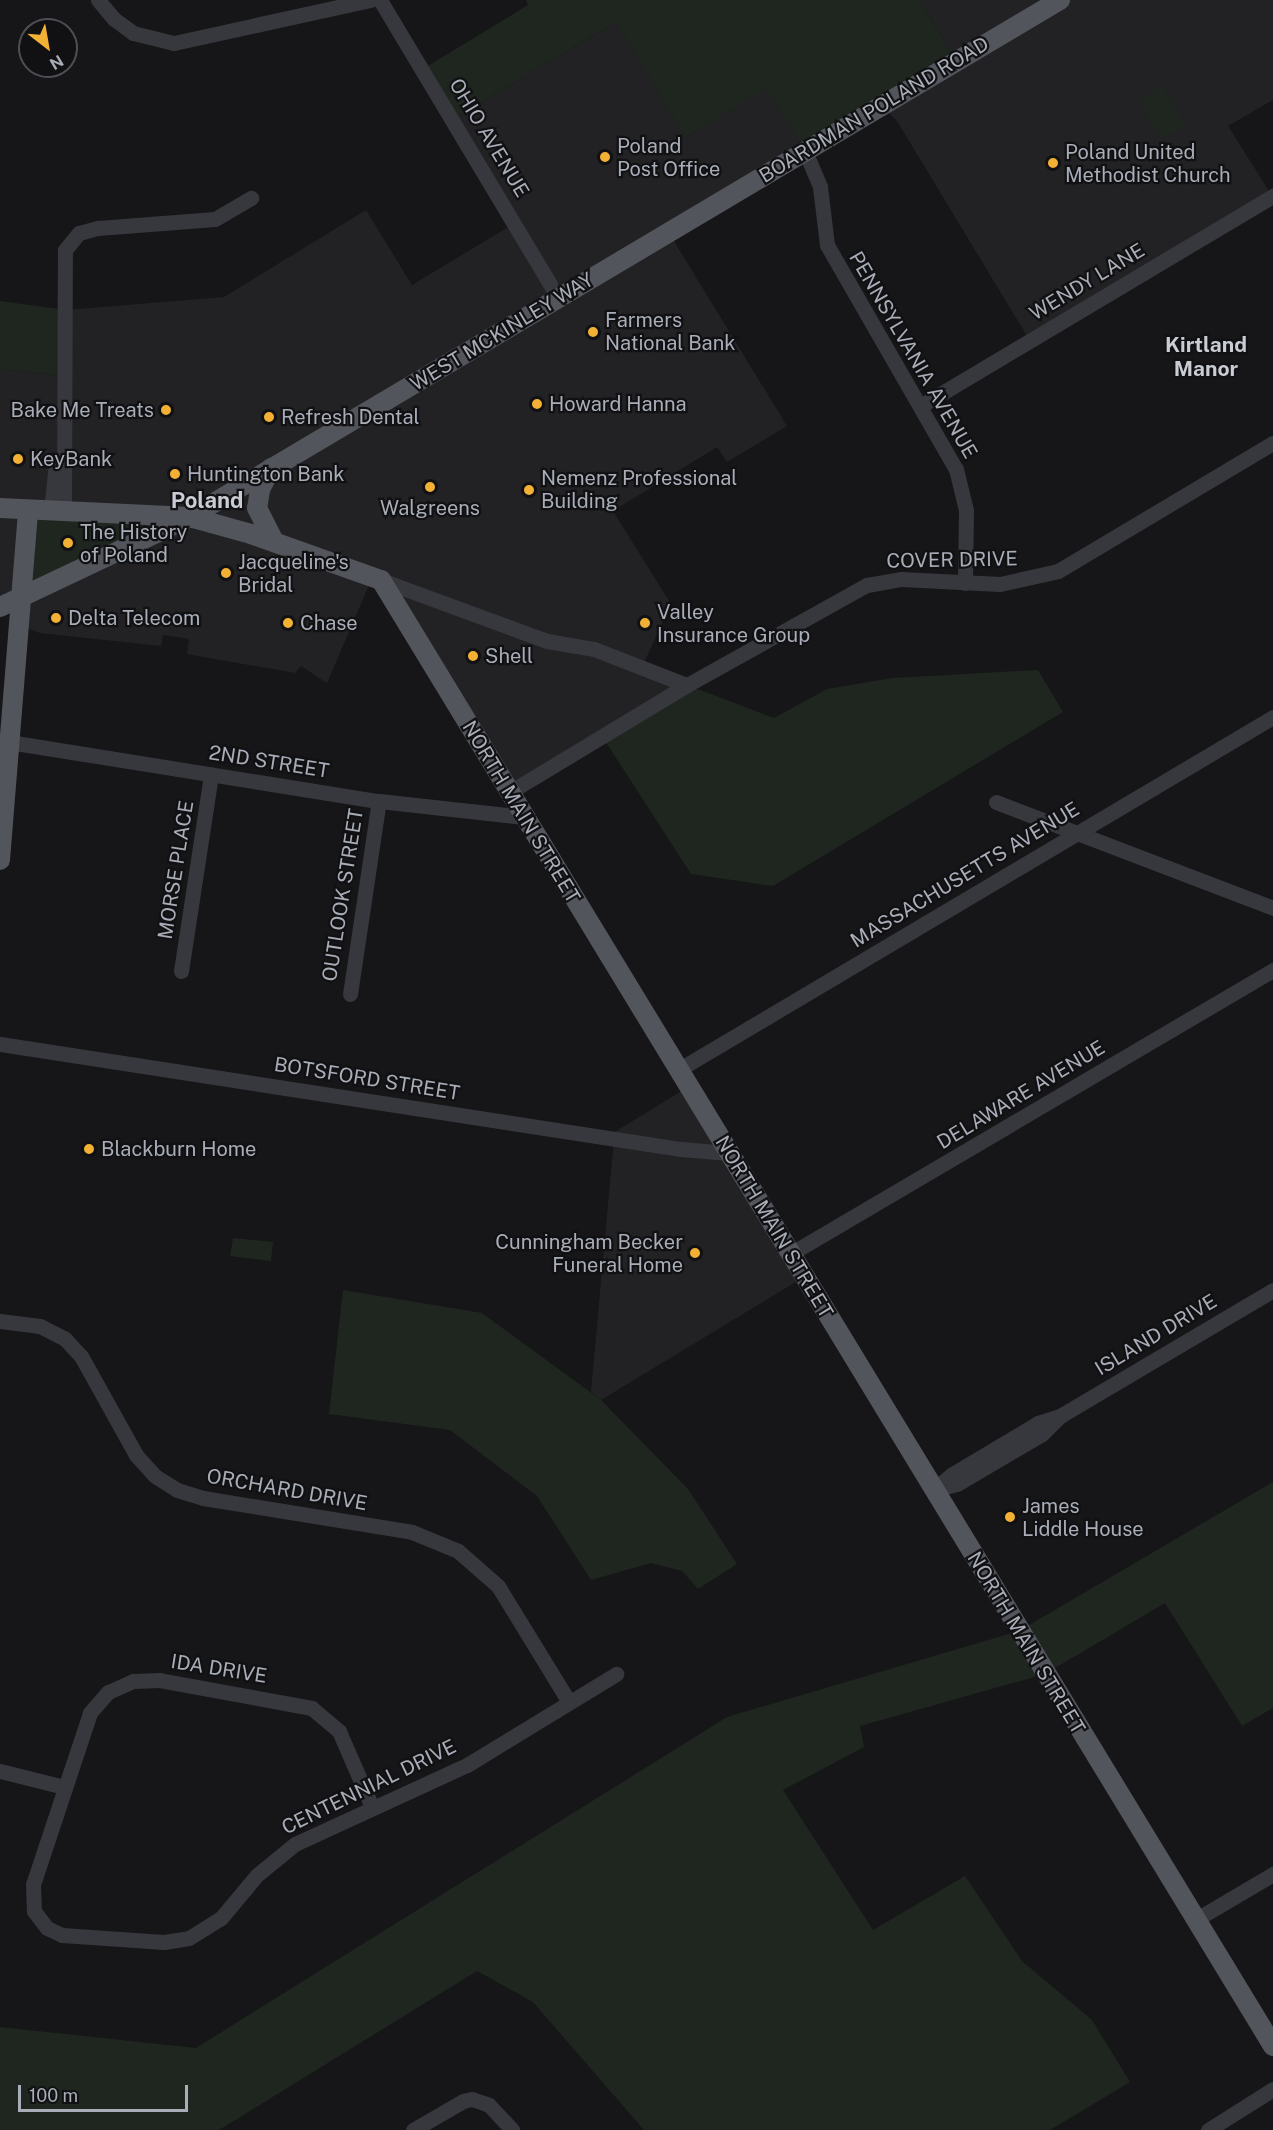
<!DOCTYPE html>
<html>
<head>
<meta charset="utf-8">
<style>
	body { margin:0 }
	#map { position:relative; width:1273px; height:2130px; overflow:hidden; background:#161618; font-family:"Public Sans",sans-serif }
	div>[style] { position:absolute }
	.built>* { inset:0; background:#222225 }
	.green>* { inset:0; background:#1e261f }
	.minor>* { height:15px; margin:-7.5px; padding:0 7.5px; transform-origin:7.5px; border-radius:7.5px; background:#37383d }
	.major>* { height:20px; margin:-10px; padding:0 10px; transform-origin:10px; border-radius:10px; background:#53555c }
	.dots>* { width:16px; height:16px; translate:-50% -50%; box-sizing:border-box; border:3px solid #111113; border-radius:50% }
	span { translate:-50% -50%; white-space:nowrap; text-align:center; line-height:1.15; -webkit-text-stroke:4.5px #111113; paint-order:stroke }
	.street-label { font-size:20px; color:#a8adb8 }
	.poi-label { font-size:20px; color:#a8adb8 }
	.left { translate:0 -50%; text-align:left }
	.right { translate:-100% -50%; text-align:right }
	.neighbourhood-label { font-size:21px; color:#c9ccd4; font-weight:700 }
	.quarter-label { font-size:22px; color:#c9ccd4; font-weight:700 }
	.north { position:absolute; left:18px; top:18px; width:60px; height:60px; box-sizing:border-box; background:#111113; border:2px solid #4d4f55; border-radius:50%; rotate:149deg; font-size:16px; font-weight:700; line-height:24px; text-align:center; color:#a8adb8 }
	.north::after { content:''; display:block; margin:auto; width:21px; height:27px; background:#f2b134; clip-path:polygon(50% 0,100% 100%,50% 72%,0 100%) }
	.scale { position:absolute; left:18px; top:2085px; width:170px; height:27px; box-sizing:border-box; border:3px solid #a8adb8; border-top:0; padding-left:8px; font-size:18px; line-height:21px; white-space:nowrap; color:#a8adb8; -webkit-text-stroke:4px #111113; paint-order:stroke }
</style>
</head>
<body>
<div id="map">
	<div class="built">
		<div style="clip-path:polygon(919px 0,1273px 0,1273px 100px,1228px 126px,1272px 196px,1030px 341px,897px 121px,881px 105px,956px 61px)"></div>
		<div style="clip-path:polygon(616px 22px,685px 137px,767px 88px,805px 151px,669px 233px,787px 426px,727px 462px,717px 447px,613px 511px,671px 604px,642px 667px,687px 685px,508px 793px,373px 576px,327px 683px,301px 666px,295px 673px,187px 654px,189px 639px,163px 635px,161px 646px,40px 633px,19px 625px,21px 597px,0 607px,0 369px,65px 376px,66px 310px,224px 297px,366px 210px,412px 285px,515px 223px,453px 119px)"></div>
		<div style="clip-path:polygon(688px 1087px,804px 1277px,601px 1400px,591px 1392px,614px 1139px,605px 1138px)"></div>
	</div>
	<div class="green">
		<div style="clip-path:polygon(526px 0,919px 0,956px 61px,805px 151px,767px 89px,685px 137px,616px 22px,453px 119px,423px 69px,528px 5px)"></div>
		<div style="clip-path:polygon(1162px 85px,1186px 126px,1162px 139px,1139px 100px)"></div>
		<div style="clip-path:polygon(0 301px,66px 310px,66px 376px,0 369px)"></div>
		<div style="clip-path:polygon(28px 510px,190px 517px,22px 597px)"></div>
		<div style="clip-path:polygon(1038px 670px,1063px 712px,773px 886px,691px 874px,602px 736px,687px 685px,774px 718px,827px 689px,892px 678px)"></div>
		<div style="clip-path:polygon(233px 1238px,273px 1242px,271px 1261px,230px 1256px)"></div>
		<div style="clip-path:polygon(343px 1290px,482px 1313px,601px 1400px,688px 1489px,737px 1564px,698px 1589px,682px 1571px,651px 1563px,591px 1580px,537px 1496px,450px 1430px,329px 1414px)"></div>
		<div style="clip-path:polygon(1273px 1482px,1273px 1708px,1242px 1726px,1165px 1603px,1045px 1674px,860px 1726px,864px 1747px,783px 1790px,873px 1930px,965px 1876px,1022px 1961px,1092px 2020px,1130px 2082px,1050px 2130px,644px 2130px,533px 2002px,477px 1971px,219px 2130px,0 2130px,0 2027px,196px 2048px,727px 1717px,1019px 1631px)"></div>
	</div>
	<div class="minor">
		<div style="left:98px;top:0;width:25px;rotate:50deg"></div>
		<div style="left:114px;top:19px;width:24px;rotate:36deg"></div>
		<div style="left:133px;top:33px;width:42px;rotate:13.7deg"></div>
		<div style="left:174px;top:43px;width:201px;rotate:-12.4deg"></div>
		<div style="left:380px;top:0;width:348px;rotate:59.1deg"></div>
		<div style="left:805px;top:151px;width:39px;rotate:67deg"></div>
		<div style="left:820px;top:187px;width:58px;rotate:83.1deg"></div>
		<div style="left:827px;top:245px;width:258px;rotate:60.1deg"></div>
		<div style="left:956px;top:469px;width:42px;rotate:76.3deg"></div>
		<div style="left:966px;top:510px;width:73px;rotate:90.8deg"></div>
		<div style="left:922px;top:405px;width:409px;rotate:-30.8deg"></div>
		<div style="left:51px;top:511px;width:39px;rotate:-84deg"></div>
		<div style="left:55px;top:472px;width:9px;rotate:-36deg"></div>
		<div style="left:64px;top:511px;width:261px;rotate:-89.8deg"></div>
		<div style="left:65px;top:250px;width:22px;rotate:-51deg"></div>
		<div style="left:79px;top:233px;width:20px;rotate:-15deg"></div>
		<div style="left:98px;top:228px;width:117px;rotate:-4.4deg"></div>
		<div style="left:215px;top:219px;width:42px;rotate:-30.3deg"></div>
		<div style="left:381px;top:580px;width:177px;rotate:20.2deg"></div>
		<div style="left:547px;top:641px;width:48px;rotate:9.7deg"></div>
		<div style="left:594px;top:649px;width:100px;rotate:21.2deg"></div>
		<div style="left:9px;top:742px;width:375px;rotate:9.1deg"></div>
		<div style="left:379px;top:801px;width:145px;rotate:6.3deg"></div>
		<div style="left:508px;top:793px;width:209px;rotate:-31.1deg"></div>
		<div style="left:687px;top:685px;width:206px;rotate:-29.1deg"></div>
		<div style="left:867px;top:585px;width:35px;rotate:-10deg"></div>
		<div style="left:901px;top:579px;width:99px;rotate:2.9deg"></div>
		<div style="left:1000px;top:584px;width:59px;rotate:-12.6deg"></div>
		<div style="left:1058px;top:571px;width:250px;rotate:-30.8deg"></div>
		<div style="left:996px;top:802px;width:297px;rotate:20.9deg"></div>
		<div style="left:181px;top:971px;width:199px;rotate:-81.3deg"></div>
		<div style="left:350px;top:994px;width:195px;rotate:-81.5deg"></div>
		<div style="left:0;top:1044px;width:689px;rotate:8.77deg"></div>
		<div style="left:681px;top:1149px;width:47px;rotate:4.9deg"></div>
		<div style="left:678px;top:1070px;width:692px;rotate:-30.68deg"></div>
		<div style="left:790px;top:1254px;width:560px;rotate:-30.46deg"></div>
		<div style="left:0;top:1321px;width:40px;rotate:7.1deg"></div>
		<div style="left:40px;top:1326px;width:28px;rotate:27deg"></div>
		<div style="left:65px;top:1339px;width:23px;rotate:47deg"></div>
		<div style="left:81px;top:1356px;width:113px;rotate:60.9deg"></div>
		<div style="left:136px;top:1455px;width:28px;rotate:48deg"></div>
		<div style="left:155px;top:1476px;width:26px;rotate:32deg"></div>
		<div style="left:177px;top:1490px;width:27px;rotate:17deg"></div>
		<div style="left:203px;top:1498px;width:212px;rotate:9.2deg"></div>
		<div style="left:412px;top:1532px;width:50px;rotate:22.4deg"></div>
		<div style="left:458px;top:1551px;width:53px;rotate:41.2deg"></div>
		<div style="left:498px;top:1586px;width:136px;rotate:58.5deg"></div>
		<div style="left:936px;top:1488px;width:20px;rotate:-41deg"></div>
		<div style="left:951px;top:1475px;width:101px;rotate:-30.9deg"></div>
		<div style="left:1038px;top:1423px;width:20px;rotate:-18deg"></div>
		<div style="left:934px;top:1490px;width:24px;rotate:-15deg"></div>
		<div style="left:957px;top:1484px;width:99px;rotate:-30.5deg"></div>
		<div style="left:1042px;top:1434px;width:25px;rotate:-45deg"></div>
		<div style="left:1060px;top:1416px;width:247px;rotate:-30.6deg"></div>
		<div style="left:0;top:1771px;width:66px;rotate:14deg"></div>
		<div style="left:372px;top:1807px;width:83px;rotate:-113.5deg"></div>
		<div style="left:339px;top:1731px;width:35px;rotate:-140deg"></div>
		<div style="left:312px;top:1708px;width:155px;rotate:-169.6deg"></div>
		<div style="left:160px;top:1680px;width:27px;rotate:178deg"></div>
		<div style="left:133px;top:1681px;width:27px;rotate:156deg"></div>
		<div style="left:108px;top:1692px;width:28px;rotate:131deg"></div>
		<div style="left:90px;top:1713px;width:180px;rotate:108.4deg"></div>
		<div style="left:33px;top:1884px;width:27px;rotate:88deg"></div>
		<div style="left:34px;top:1911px;width:21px;rotate:53deg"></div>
		<div style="left:47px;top:1928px;width:17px;rotate:25deg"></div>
		<div style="left:62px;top:1935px;width:102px;rotate:3.9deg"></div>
		<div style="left:164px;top:1942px;width:25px;rotate:-9deg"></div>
		<div style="left:189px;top:1938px;width:38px;rotate:-32deg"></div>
		<div style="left:221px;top:1918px;width:56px;rotate:-50.1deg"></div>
		<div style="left:257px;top:1875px;width:49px;rotate:-39.2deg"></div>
		<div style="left:295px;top:1844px;width:189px;rotate:-24.7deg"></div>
		<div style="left:467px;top:1765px;width:175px;rotate:-31.4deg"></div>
		<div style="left:1195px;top:1920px;width:91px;rotate:-30.5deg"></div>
		<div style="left:413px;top:2130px;width:58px;rotate:-30.1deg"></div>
		<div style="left:463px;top:2101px;width:9px;rotate:-13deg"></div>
		<div style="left:472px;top:2099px;width:18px;rotate:19deg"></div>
		<div style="left:489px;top:2105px;width:34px;rotate:47deg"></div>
		<div style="left:1208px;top:2130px;width:77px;rotate:-32.2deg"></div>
	</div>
	<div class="major">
		<div style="left:271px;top:468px;width:25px;rotate:117deg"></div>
		<div style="left:260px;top:490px;width:18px;rotate:99deg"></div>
		<div style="left:257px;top:508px;width:37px;rotate:63deg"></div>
		<div style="left:0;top:508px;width:190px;rotate:2.7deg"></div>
		<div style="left:190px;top:517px;width:63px;rotate:15.6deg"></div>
		<div style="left:251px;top:534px;width:138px;rotate:19.5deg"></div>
		<div style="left:381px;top:580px;width:1716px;rotate:58.68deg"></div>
		<div style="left:0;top:607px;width:210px;rotate:-25.3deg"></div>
		<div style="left:190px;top:517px;width:1012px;rotate:-30.72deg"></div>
		<div style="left:0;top:860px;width:351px;rotate:-85.4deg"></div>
	</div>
	<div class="dots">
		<div style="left:605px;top:157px;background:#f2b134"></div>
		<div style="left:1053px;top:163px;background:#f2b134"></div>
		<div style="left:593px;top:332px;background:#f2b134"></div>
		<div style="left:537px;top:404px;background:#f2b134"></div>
		<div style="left:166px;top:410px;background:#f2b134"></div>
		<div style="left:269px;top:417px;background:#f2b134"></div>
		<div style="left:18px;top:459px;background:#f2b134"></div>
		<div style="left:175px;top:474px;background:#f2b134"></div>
		<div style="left:430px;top:487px;background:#f2b134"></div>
		<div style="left:529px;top:490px;background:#f2b134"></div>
		<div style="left:68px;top:543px;background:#f2b134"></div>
		<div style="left:226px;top:573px;background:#f2b134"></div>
		<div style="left:56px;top:618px;background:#f2b134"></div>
		<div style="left:288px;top:623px;background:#f2b134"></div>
		<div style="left:645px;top:623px;background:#f2b134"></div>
		<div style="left:473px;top:656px;background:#f2b134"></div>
		<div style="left:89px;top:1149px;background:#f2b134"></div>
		<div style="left:695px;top:1253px;background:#f2b134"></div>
		<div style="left:1010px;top:1517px;background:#f2b134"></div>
	</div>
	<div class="street-label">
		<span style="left:874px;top:110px;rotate:-31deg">BOARDMAN POLAND ROAD</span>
		<span style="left:489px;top:138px;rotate:59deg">OHIO AVENUE</span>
		<span style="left:1087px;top:282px;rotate:-31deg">WENDY LANE</span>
		<span style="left:502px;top:332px;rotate:-31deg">WEST MCKINLEY WAY</span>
		<span style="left:913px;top:355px;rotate:60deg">PENNSYLVANIA AVENUE</span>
		<span style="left:952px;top:560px;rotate:-1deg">COVER DRIVE</span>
		<span style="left:269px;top:762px;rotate:9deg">2ND STREET</span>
		<span style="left:521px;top:812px;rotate:59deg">NORTH MAIN STREET</span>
		<span style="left:176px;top:870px;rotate:-81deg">MORSE PLACE</span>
		<span style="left:965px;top:875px;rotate:-31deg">MASSACHUSETTS AVENUE</span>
		<span style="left:343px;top:895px;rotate:-81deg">OUTLOOK STREET</span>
		<span style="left:367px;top:1079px;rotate:9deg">BOTSFORD STREET</span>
		<span style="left:1021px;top:1095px;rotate:-31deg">DELAWARE AVENUE</span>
		<span style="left:774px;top:1227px;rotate:59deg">NORTH MAIN STREET</span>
		<span style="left:1156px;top:1335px;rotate:-31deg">ISLAND DRIVE</span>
		<span style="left:287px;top:1490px;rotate:10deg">ORCHARD DRIVE</span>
		<span style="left:1026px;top:1643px;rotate:59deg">NORTH MAIN STREET</span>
		<span style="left:219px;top:1669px;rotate:9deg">IDA DRIVE</span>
		<span style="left:369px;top:1787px;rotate:-26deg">CENTENNIAL DRIVE</span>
	</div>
	<div class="poi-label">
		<span class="left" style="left:617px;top:158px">Poland<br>Post Office</span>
		<span class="left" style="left:1065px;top:164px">Poland United<br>Methodist Church</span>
		<span class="left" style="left:605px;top:332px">Farmers<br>National Bank</span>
		<span class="left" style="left:549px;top:404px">Howard Hanna</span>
		<span class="right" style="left:154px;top:410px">Bake Me Treats</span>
		<span class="left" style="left:281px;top:417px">Refresh Dental</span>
		<span class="left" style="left:30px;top:459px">KeyBank</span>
		<span class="left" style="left:187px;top:474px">Huntington Bank</span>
		<span class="left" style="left:541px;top:490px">Nemenz Professional<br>Building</span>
		<span style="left:430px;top:508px">Walgreens</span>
		<span class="left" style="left:80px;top:544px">The History<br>of Poland</span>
		<span class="left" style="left:238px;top:574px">Jacqueline's<br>Bridal</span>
		<span class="left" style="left:657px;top:624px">Valley<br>Insurance Group</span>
		<span class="left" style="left:68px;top:618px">Delta Telecom</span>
		<span class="left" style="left:300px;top:623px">Chase</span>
		<span class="left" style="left:485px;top:656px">Shell</span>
		<span class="left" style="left:101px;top:1149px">Blackburn Home</span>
		<span class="right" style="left:683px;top:1254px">Cunningham Becker<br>Funeral Home</span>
		<span class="left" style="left:1022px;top:1518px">James<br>Liddle House</span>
	</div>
	<div class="neighbourhood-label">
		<span style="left:1206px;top:357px">Kirtland<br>Manor</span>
	</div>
	<div class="quarter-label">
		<span style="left:207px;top:501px">Poland</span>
	</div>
	<div class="north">N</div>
	<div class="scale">100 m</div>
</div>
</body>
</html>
